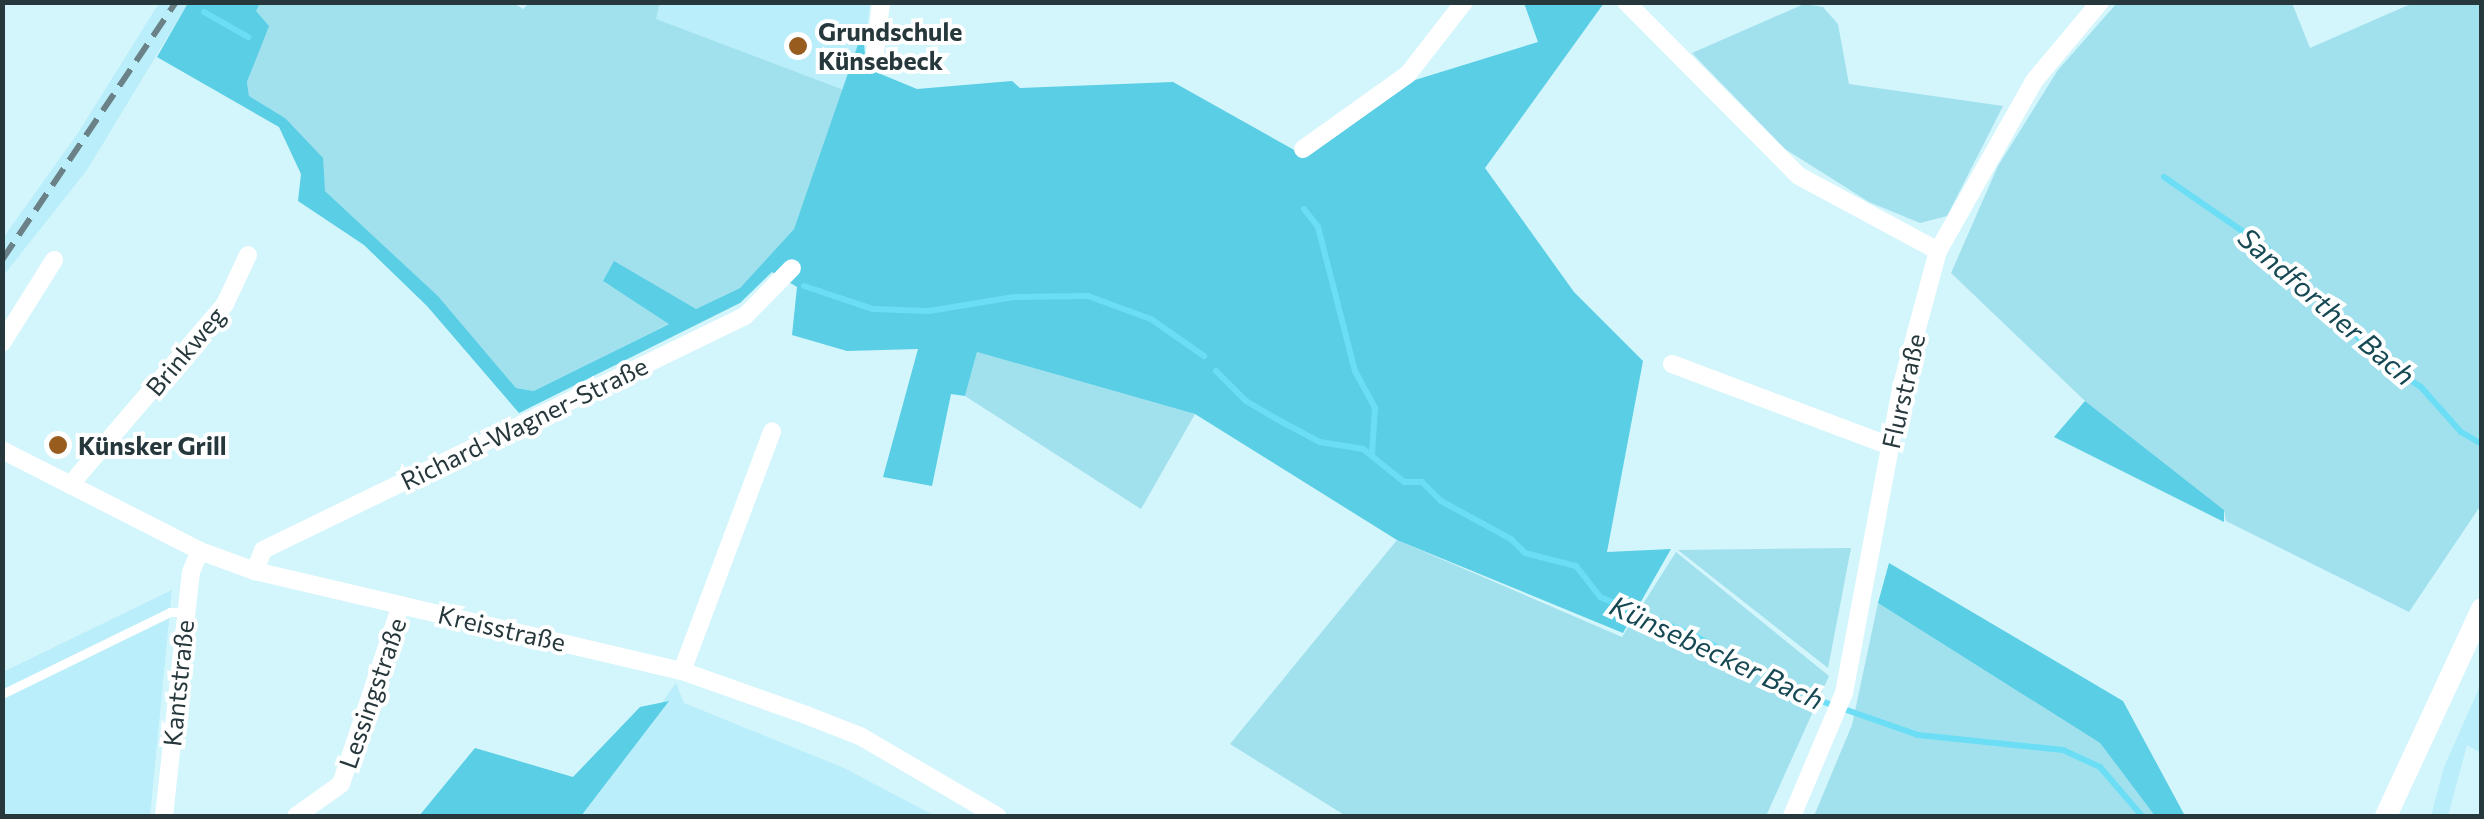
<!DOCTYPE html>
<html>
<head>
<meta charset="utf-8">
<style>
	body { margin:0 }
	#map { position:relative; width:2484px; height:819px; overflow:hidden; background:#d3f5fc; font-family:Commissioner,sans-serif }
	div>[style] { position:absolute }
	.built>* { inset:0; background:#baeefa }
	.green>* { inset:0; background:#a1e0ed }
	.forest>* { inset:0; background:#59cee5 }
	.stream>* { height:6px; margin:-3px; padding:0 3px; transform-origin:3px; border-radius:3px; background:#6bdef5 }
	.service>* { height:9px; margin:-4.5px; padding:0 4.5px; transform-origin:4.5px; border-radius:4.5px; background:#fff }
	.minor>* { height:18px; margin:-9px; padding:0 9px; transform-origin:9px; border-radius:9px; background:#fff }
	.tertiary>* { height:22px; margin:-11px; padding:0 11px; transform-origin:11px; border-radius:11px; background:#fff }
	.rail>* { height:6px; margin-top:-3px; transform-origin:0; background:repeating-linear-gradient(90deg,#6a8287 0 20px,transparent 0 30px) }
	.dots>* { width:28px; height:28px; translate:-50% -50%; box-sizing:border-box; border:5px solid #fff; border-radius:50% }
	span { translate:-50% -50%; white-space:nowrap; text-align:center; line-height:1.15; -webkit-text-stroke:8px #fff; paint-order:stroke }
	.poi-label { font-size:25px; color:#27383c; font-weight:700 }
	.left { translate:0 -50%; text-align:left }
	.street-label { font-size:25px; color:#27383c }
	.water-label { font-size:28px; color:#164953; font-style:italic }
	.frame { position:absolute; inset:0; border:5px solid #27383c; pointer-events:none }
</style>
</head>
<body>
<div id="map">
	<div class="built">
		<div style="clip-path:polygon(159px 3px,188px 3px,87px 170px,3px 276px,3px 238px,78px 133px)"></div>
		<div style="clip-path:polygon(660px 3px,870px 3px,867px 30px,844px 90px,655px 19px)"></div>
		<div style="clip-path:polygon(172px 590px,150px 816px,3px 816px,3px 672px)"></div>
		<div style="clip-path:polygon(676px 683px,684px 703px,844px 768px,935px 816px,581px 816px)"></div>
		<div style="clip-path:polygon(2481px 684px,2481px 753px,2467px 745px,2448px 816px,2431px 816px,2444px 767px)"></div>
	</div>
	<div class="green">
		<div style="clip-path:polygon(512px 2px,523px 9px,529px 3px,660px 2px,656px 19px,844px 90px,794px 229px,740px 288px,696px 309px,604px 282px,670px 323px,535px 391px,516px 388px,438px 296px,325px 191px,285px 118px,249px 96px,247px 82px,268px 26px,255px 11px,260px 3px)"></div>
		<div style="clip-path:polygon(2117px 3px,2292px 3px,2310px 48px,2413px 3px,2481px 3px,2481px 505px,2409px 612px,2226px 521px,2224px 510px,2085px 401px,1951px 273px,1998px 166px,2058px 70px)"></div>
		<div style="clip-path:polygon(1804px 4px,1823px 7px,1838px 24px,1849px 84px,2003px 106px,1947px 216px,1920px 223px,1869px 202px,1785px 149px,1692px 53px)"></div>
		<div style="clip-path:polygon(977px 352px,1195px 414px,1141px 509px,965px 396px)"></div>
		<div style="clip-path:polygon(1397px 540px,1622px 637px,1676px 552px,1829px 676px,1766px 816px,1346px 816px,1230px 744px)"></div>
		<div style="clip-path:polygon(1851px 548px,1828px 668px,1678px 550px)"></div>
		<div style="clip-path:polygon(1878px 603px,2100px 743px,2155px 816px,1814px 816px,1852px 725px)"></div>
	</div>
	<div class="forest">
		<div style="clip-path:polygon(188px 3px,260px 3px,256px 11px,269px 26px,247px 82px,249px 96px,285px 118px,323px 158px,325px 191px,438px 296px,516px 388px,534px 391px,669px 324px,603px 281px,614px 261px,696px 309px,740px 288px,794px 229px,863px 30px,866px 68px,917px 89px,1012px 81px,1020px 88px,1173px 82px,1305px 156px,1415px 80px,1538px 42px,1524px 3px,1604px 3px,1485px 168px,1574px 292px,1643px 361px,1607px 552px,1671px 549px,1623px 633px,1397px 540px,1195px 414px,977px 352px,965px 396px,951px 394px,932px 486px,883px 477px,918px 349px,847px 351px,792px 335px,797px 287px,772px 272px,740px 303px,519px 413px,427px 306px,364px 245px,298px 201px,301px 174px,279px 127px,157px 57px)"></div>
		<div style="clip-path:polygon(2085px 401px,2224px 510px,2224px 522px,2054px 437px)"></div>
		<div style="clip-path:polygon(1889px 563px,2123px 701px,2185px 816px,2155px 816px,2100px 743px,1878px 603px)"></div>
		<div style="clip-path:polygon(669px 701px,581px 816px,419px 816px,475px 748px,573px 777px,640px 707px)"></div>
	</div>
	<div class="stream">
		<div style="left:204px;top:12px;width:51px;rotate:29.6deg"></div>
		<div style="left:2164px;top:177px;width:125px;rotate:34.6deg"></div>
		<div style="left:2267px;top:248px;width:164px;rotate:44.5deg"></div>
		<div style="left:2384px;top:363px;width:44px;rotate:33deg"></div>
		<div style="left:2421px;top:387px;width:60px;rotate:48.4deg"></div>
		<div style="left:2461px;top:432px;width:24px;rotate:30deg"></div>
		<div style="left:1304px;top:209px;width:23px;rotate:52deg"></div>
		<div style="left:1318px;top:227px;width:149px;rotate:75.6deg"></div>
		<div style="left:1355px;top:371px;width:42px;rotate:61.6deg"></div>
		<div style="left:1375px;top:408px;width:46px;rotate:93.7deg"></div>
		<div style="left:804px;top:286px;width:73px;rotate:18.4deg"></div>
		<div style="left:873px;top:309px;width:56px;rotate:2deg"></div>
		<div style="left:929px;top:311px;width:86px;rotate:-9.4deg"></div>
		<div style="left:1014px;top:297px;width:74px;rotate:-0.8deg"></div>
		<div style="left:1088px;top:296px;width:67px;rotate:20.1deg"></div>
		<div style="left:1151px;top:319px;width:65px;rotate:34.9deg"></div>
		<div style="left:1216px;top:371px;width:42px;rotate:45deg"></div>
		<div style="left:1246px;top:401px;width:42px;rotate:30.3deg"></div>
		<div style="left:1282px;top:422px;width:43px;rotate:27.8deg"></div>
		<div style="left:1320px;top:442px;width:44px;rotate:9.2deg"></div>
		<div style="left:1363px;top:449px;width:53px;rotate:38.8deg"></div>
		<div style="left:1404px;top:482px;width:18px"></div>
		<div style="left:1422px;top:482px;width:27px;rotate:45deg"></div>
		<div style="left:1441px;top:501px;width:80px;rotate:28.5deg"></div>
		<div style="left:1511px;top:539px;width:20px;rotate:45deg"></div>
		<div style="left:1525px;top:553px;width:53px;rotate:14.3deg"></div>
		<div style="left:1576px;top:566px;width:39px;rotate:52deg"></div>
		<div style="left:1600px;top:597px;width:100px;rotate:22.2deg"></div>
		<div style="left:1693px;top:635px;width:141px;rotate:27.5deg"></div>
		<div style="left:1818px;top:700px;width:106px;rotate:19.3deg"></div>
		<div style="left:1918px;top:735px;width:146px;rotate:5.9deg"></div>
		<div style="left:2063px;top:750px;width:41px;rotate:24.7deg"></div>
		<div style="left:2100px;top:767px;width:65px;rotate:49.4deg"></div>
	</div>
	<div class="service">
		<div style="left:2px;top:694px;width:187px;rotate:-26deg"></div>
		<div style="left:170px;top:612px;width:15px"></div>
	</div>
	<div class="minor">
		<div style="left:1626px;top:2px;width:245px;rotate:45.2deg"></div>
		<div style="left:1799px;top:176px;width:158px;rotate:28.3deg"></div>
		<div style="left:874px;top:61px;width:59px;rotate:-83.2deg"></div>
		<div style="left:1303px;top:149px;width:129px;rotate:-35.5deg"></div>
		<div style="left:1408px;top:74px;width:91px;rotate:-52.1deg"></div>
		<div style="left:2px;top:343px;width:98px;rotate:-57.9deg"></div>
		<div style="left:1672px;top:364px;width:233px;rotate:20.6deg"></div>
		<div style="left:2px;top:450px;width:222px;rotate:27deg"></div>
		<div style="left:200px;top:551px;width:59px;rotate:20deg"></div>
		<div style="left:255px;top:571px;width:439px;rotate:13.2deg"></div>
		<div style="left:682px;top:671px;width:132px;rotate:19.5deg"></div>
		<div style="left:806px;top:715px;width:58px;rotate:21.3deg"></div>
		<div style="left:860px;top:736px;width:159px;rotate:30.3deg"></div>
		<div style="left:70px;top:485px;width:238px;rotate:-49.4deg"></div>
		<div style="left:225px;top:304px;width:54px;rotate:-64.9deg"></div>
		<div style="left:255px;top:571px;width:22px;rotate:-69deg"></div>
		<div style="left:263px;top:550px;width:536px;rotate:-25.9deg"></div>
		<div style="left:745px;top:316px;width:67px;rotate:-45.6deg"></div>
		<div style="left:682px;top:671px;width:256px;rotate:-69.4deg"></div>
		<div style="left:164px;top:816px;width:245px;rotate:-83.7deg"></div>
		<div style="left:191px;top:572px;width:23px;rotate:-67deg"></div>
		<div style="left:296px;top:816px;width:55px;rotate:-35.4deg"></div>
		<div style="left:341px;top:784px;width:189px;rotate:-71.5deg"></div>
		<div style="left:1792px;top:816px;width:134px;rotate:-67.1deg"></div>
		<div style="left:1844px;top:693px;width:310px;rotate:-79.4deg"></div>
		<div style="left:1901px;top:388px;width:142px;rotate:-74.9deg"></div>
		<div style="left:1938px;top:251px;width:195px;rotate:-60.5deg"></div>
		<div style="left:2034px;top:81px;width:103px;rotate:-50.1deg"></div>
	</div>
	<div class="tertiary">
		<div style="left:2386px;top:816px;width:228px;rotate:-65.1deg"></div>
	</div>
	<div class="rail">
		<div style="left:2px;top:260px;width:311px;rotate:-56deg"></div>
	</div>
	<div class="dots">
		<div style="left:798px;top:46px;background:#985c1e"></div>
		<div style="left:58px;top:445px;background:#985c1e"></div>
	</div>
	<div class="poi-label">
		<span class="left" style="left:818px;top:46px">Grundschule<br>Künsebeck</span>
		<span class="left" style="left:78px;top:445px">Künsker Grill</span>
	</div>
	<div class="street-label">
		<span style="left:185px;top:351px;rotate:-50deg">Brinkweg</span>
		<span style="left:1903px;top:391px;rotate:-77deg">Flurstraße</span>
		<span style="left:524px;top:423px;rotate:-26deg">Richard-Wagner-Straße</span>
		<span style="left:502px;top:628px;rotate:13deg">Kreisstraße</span>
		<span style="left:178px;top:683px;rotate:-84deg">Kantstraße</span>
		<span style="left:372px;top:693px;rotate:-71deg">Lessingstraße</span>
	</div>
	<div class="water-label">
		<span style="left:2327px;top:306px;rotate:41deg">Sandforther Bach</span>
		<span style="left:1717px;top:652px;rotate:25deg">Künsebecker Bach</span>
	</div>
	<div class="frame"></div>
</div>
</body>
</html>
